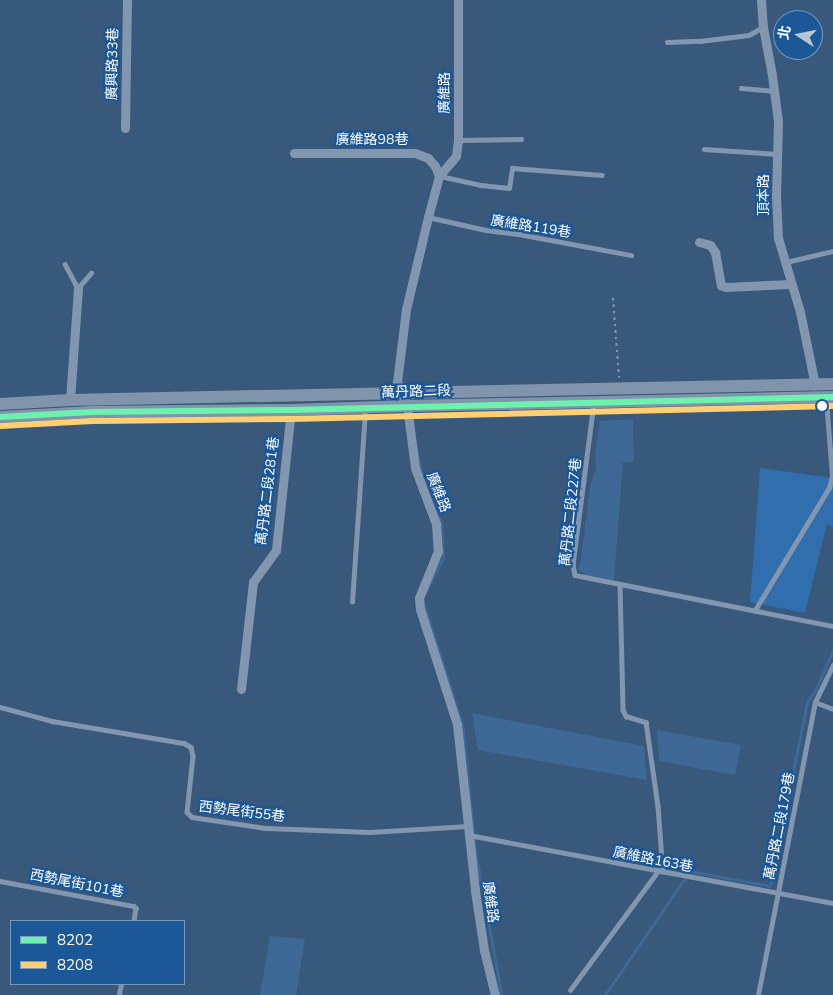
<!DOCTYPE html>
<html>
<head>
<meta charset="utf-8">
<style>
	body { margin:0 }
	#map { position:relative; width:833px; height:995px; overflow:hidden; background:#38587c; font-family:Mulish,"Noto Sans TC",sans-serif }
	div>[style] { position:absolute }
	.green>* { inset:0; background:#316ead }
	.water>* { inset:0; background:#3e6895 }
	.stream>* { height:2.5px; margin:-1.25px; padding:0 1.25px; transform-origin:1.25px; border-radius:1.25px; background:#3e6895 }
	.path>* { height:2px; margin-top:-1px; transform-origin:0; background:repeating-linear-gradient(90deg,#8297af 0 2.5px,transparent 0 6.5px) }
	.service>* { height:4.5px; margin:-2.25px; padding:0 2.25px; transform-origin:2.25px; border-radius:2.25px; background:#8297af }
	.minor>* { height:9px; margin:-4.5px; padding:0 4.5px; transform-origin:4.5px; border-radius:4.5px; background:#8297af }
	.primary>* { height:12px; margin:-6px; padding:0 6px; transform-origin:6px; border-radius:6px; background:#8094ac }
	.bus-1>* { height:6px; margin:-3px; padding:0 3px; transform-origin:3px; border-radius:3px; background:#6df2ae }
	.bus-2>* { height:6px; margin:-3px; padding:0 3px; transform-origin:3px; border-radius:3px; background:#fed073 }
	.dots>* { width:14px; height:14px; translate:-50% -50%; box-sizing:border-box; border:2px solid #1c5798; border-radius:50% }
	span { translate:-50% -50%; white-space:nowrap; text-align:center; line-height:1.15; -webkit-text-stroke:4.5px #1c5798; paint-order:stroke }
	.street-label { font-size:14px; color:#fff }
	.legend { position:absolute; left:10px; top:920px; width:175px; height:65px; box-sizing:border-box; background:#1c5798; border:1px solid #779ac1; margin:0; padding:6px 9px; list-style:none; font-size:15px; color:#fff }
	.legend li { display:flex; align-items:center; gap:10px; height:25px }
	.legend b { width:25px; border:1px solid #779ac1 }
	.north { position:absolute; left:773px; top:10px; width:50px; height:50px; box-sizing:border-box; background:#1c5798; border:1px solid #779ac1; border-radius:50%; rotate:281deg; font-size:14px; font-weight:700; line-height:20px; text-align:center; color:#fff }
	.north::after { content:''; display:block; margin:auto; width:18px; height:22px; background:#b9c5d1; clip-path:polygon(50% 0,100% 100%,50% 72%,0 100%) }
</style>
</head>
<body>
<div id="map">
	<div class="green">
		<div style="clip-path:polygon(760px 468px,833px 478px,833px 527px,827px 524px,805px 613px,750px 602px)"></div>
	</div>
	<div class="water">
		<div style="clip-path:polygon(633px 419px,634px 462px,623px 462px,614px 580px,586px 575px,578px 570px,581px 559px,590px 486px,596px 469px,595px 455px,600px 421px)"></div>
		<div style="clip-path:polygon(472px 713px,644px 746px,647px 780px,478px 750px)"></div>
		<div style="clip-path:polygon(657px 730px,741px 745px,735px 775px,659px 761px)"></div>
		<div style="clip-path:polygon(270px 936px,305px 939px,296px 995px,260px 995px)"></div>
	</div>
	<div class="stream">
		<div style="left:416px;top:447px;width:32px;rotate:77deg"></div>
		<div style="left:426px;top:591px;width:37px;rotate:-63deg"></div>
		<div style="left:443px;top:558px;width:37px;rotate:-93deg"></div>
		<div style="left:441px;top:521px;width:9px;rotate:-126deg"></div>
		<div style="left:423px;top:600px;width:132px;rotate:72.4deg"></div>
		<div style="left:463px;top:726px;width:122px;rotate:84.3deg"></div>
		<div style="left:475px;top:847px;width:150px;rotate:79.7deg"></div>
		<div style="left:605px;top:995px;width:150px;rotate:-55.6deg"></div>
		<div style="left:690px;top:871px;width:81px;rotate:10.6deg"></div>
		<div style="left:770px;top:886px;width:188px;rotate:-78.6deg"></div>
		<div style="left:807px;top:702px;width:16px;rotate:-55deg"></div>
		<div style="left:816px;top:689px;width:43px;rotate:-66.4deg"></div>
	</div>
	<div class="path">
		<div style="left:613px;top:298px;width:80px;rotate:85.7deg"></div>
	</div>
	<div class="service">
		<div style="left:667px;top:42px;width:33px;rotate:-2deg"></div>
		<div style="left:700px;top:41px;width:49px;rotate:-7deg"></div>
		<div style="left:749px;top:35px;width:16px;rotate:-30deg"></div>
		<div style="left:741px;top:88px;width:33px;rotate:5deg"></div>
		<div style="left:458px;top:140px;width:63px;rotate:-0.9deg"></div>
		<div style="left:704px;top:149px;width:73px;rotate:3.9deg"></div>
		<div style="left:440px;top:176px;width:42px;rotate:12.4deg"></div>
		<div style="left:481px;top:185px;width:28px;rotate:6deg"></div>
		<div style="left:509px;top:188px;width:20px;rotate:-81deg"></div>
		<div style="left:512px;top:168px;width:90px;rotate:4.4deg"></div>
		<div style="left:428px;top:217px;width:59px;rotate:12.6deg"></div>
		<div style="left:486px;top:230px;width:38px;rotate:7deg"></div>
		<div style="left:524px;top:235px;width:109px;rotate:10.6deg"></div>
		<div style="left:786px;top:262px;width:48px;rotate:-13.2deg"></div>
		<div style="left:65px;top:264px;width:27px;rotate:62deg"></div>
		<div style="left:78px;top:288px;width:20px;rotate:-49deg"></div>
		<div style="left:594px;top:403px;width:162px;rotate:97.4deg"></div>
		<div style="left:573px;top:564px;width:11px;rotate:80deg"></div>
		<div style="left:575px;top:575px;width:263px;rotate:11.2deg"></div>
		<div style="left:620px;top:585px;width:125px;rotate:88.6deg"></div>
		<div style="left:623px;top:710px;width:7px;rotate:63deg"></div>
		<div style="left:626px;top:716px;width:21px;rotate:17deg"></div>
		<div style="left:646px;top:722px;width:85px;rotate:81.9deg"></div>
		<div style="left:658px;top:806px;width:66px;rotate:85.7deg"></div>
		<div style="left:352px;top:602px;width:193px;rotate:-86.1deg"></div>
		<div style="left:755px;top:610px;width:143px;rotate:-58.8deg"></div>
		<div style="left:829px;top:488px;width:12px;rotate:-76deg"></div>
		<div style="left:832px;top:476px;width:77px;rotate:-94.5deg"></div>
		<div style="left:815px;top:702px;width:19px;rotate:21deg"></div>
		<div style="left:0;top:707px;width:54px;rotate:15.1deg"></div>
		<div style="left:52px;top:721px;width:134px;rotate:9.5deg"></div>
		<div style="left:184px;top:743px;width:8px;rotate:30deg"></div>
		<div style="left:191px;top:747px;width:9px;rotate:77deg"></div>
		<div style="left:193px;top:756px;width:56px;rotate:96.1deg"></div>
		<div style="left:187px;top:812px;width:7px;rotate:45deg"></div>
		<div style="left:192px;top:817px;width:75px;rotate:8.5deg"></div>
		<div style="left:266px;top:828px;width:104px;rotate:2.2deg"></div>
		<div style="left:370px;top:832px;width:98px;rotate:-3.5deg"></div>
		<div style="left:469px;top:835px;width:370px;rotate:10.6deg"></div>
		<div style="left:0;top:881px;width:136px;rotate:10.6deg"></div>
		<div style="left:134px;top:906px;width:3px;rotate:45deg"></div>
		<div style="left:136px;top:908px;width:13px;rotate:99deg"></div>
		<div style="left:570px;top:990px;width:148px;rotate:-53.5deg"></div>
		<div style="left:119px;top:995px;width:11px;rotate:-80deg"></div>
		<div style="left:758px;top:995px;width:298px;rotate:-79deg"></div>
		<div style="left:815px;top:702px;width:41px;rotate:-64.1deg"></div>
	</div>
	<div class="minor">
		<div style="left:458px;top:0;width:140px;rotate:90deg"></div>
		<div style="left:458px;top:140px;width:16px;rotate:97deg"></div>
		<div style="left:456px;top:156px;width:26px;rotate:130deg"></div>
		<div style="left:439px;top:176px;width:42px;rotate:105deg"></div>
		<div style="left:428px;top:217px;width:95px;rotate:103.4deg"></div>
		<div style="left:406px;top:309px;width:74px;rotate:97deg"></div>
		<div style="left:397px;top:382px;width:26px;rotate:67deg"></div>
		<div style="left:407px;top:406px;width:63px;rotate:82.6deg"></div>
		<div style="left:415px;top:468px;width:60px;rotate:69.4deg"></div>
		<div style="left:436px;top:524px;width:27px;rotate:86deg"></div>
		<div style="left:438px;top:551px;width:51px;rotate:112deg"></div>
		<div style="left:419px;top:598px;width:11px;rotate:85deg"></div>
		<div style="left:420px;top:609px;width:121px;rotate:72.2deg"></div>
		<div style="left:457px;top:724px;width:168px;rotate:83.8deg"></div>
		<div style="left:475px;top:891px;width:60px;rotate:81.3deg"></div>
		<div style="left:484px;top:950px;width:46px;rotate:76.3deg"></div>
		<div style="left:761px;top:0;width:27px;rotate:86deg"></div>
		<div style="left:763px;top:27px;width:49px;rotate:79.4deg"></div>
		<div style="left:772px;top:75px;width:46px;rotate:82.6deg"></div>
		<div style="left:778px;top:121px;width:75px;rotate:91.5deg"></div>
		<div style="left:776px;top:196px;width:42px;rotate:87.3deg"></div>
		<div style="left:778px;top:238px;width:77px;rotate:73.4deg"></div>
		<div style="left:800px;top:312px;width:75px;rotate:78.4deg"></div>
		<div style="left:125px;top:128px;width:128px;rotate:-89.1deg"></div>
		<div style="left:294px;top:153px;width:121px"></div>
		<div style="left:415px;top:153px;width:14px;rotate:21deg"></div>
		<div style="left:428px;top:158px;width:11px;rotate:49deg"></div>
		<div style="left:435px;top:166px;width:11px;rotate:68deg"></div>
		<div style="left:699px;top:242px;width:11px;rotate:15deg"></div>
		<div style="left:710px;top:245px;width:9px;rotate:54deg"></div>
		<div style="left:715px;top:252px;width:34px;rotate:80deg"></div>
		<div style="left:721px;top:285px;width:5px;rotate:22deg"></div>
		<div style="left:726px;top:287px;width:64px;rotate:-2.7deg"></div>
		<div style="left:70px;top:400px;width:112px;rotate:-85.9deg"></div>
		<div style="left:241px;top:689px;width:108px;rotate:-83.6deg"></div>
		<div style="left:253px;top:582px;width:39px;rotate:-54deg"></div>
		<div style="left:276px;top:550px;width:141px;rotate:-83.9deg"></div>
	</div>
	<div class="primary">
		<div style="left:0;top:404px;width:70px;rotate:-3.3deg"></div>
		<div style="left:70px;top:400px;width:763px;rotate:-1.2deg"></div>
		<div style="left:0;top:417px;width:92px;rotate:-3.1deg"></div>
		<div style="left:92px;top:412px;width:199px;rotate:-0.6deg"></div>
		<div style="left:291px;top:410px;width:116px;rotate:-2deg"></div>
		<div style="left:407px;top:406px;width:426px;rotate:-1.2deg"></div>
	</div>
	<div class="bus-1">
		<div style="left:0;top:417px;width:92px;rotate:-3.1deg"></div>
		<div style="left:92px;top:412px;width:199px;rotate:-0.6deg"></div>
		<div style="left:291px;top:410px;width:542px;rotate:-1.37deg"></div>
	</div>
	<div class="bus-2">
		<div style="left:0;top:426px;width:92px;rotate:-3.1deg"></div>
		<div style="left:92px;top:421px;width:199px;rotate:-0.6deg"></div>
		<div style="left:291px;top:419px;width:542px;rotate:-1.37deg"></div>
	</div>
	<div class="dots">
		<div style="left:822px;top:406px;background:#fff"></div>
	</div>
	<div class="street-label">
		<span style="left:112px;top:64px;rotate:-89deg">廣興路33巷</span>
		<span style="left:444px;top:93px;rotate:-90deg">廣維路</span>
		<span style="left:372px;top:139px">廣維路98巷</span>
		<span style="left:763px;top:195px;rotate:-90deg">頂本路</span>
		<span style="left:531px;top:226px;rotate:9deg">廣維路119巷</span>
		<span style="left:416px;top:391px;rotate:-2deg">萬丹路二段</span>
		<span style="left:267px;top:491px;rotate:-83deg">萬丹路二段281巷</span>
		<span style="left:439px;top:492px;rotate:69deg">廣維路</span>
		<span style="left:570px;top:512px;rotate:-84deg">萬丹路二段227巷</span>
		<span style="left:242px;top:811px;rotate:7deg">西勢尾街55巷</span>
		<span style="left:779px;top:826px;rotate:-79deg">萬丹路二段179巷</span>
		<span style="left:653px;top:859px;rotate:11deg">廣維路163巷</span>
		<span style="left:77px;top:883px;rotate:11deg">西勢尾街101巷</span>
		<span style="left:491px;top:902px;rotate:82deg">廣維路</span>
	</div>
	<ul class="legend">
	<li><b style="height:6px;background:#6df2ae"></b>8202</li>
	<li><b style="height:6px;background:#fed073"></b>8208</li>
	</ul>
	<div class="north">北</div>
</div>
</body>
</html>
